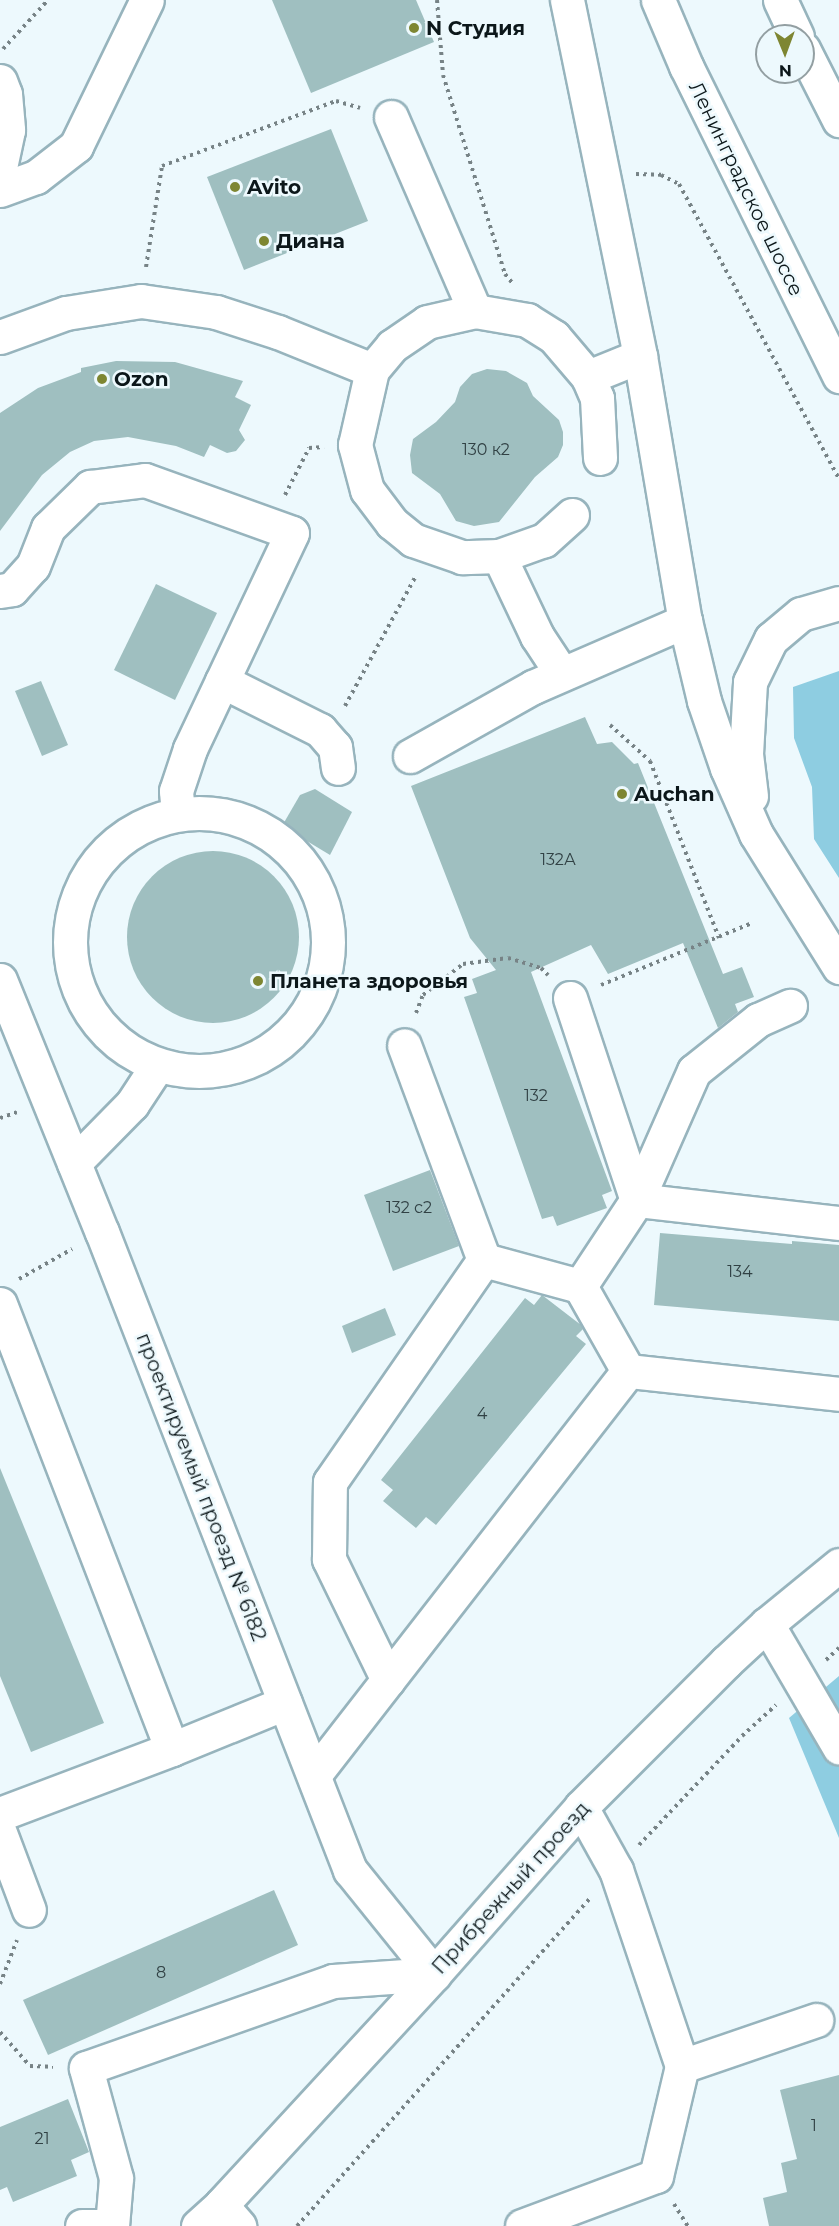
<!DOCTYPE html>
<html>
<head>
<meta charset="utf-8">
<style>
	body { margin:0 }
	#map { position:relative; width:839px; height:2226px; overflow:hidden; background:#edf9fd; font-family:Montserrat,sans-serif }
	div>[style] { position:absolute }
	.forest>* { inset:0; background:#8ecde1 }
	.building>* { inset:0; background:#9fbfc0 }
	.round { border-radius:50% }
	.path>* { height:4px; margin-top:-2px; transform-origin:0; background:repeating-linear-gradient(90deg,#778386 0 3px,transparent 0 7.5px) }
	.roads { filter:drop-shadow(2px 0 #97b4bd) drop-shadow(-2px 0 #97b4bd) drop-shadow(0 2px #97b4bd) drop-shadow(0 -2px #97b4bd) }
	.minor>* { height:33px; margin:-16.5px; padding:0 16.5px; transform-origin:16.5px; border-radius:16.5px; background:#fff }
	.minor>.ring { margin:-16.5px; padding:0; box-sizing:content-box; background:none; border:33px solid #fff; border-radius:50% }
	.major>* { height:33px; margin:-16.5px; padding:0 16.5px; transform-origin:16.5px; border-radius:16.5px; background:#fff }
	.dots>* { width:16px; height:16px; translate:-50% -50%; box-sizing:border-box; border:3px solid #edf9fd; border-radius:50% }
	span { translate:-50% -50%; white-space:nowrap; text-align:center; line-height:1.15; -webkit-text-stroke:5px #edf9fd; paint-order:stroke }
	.number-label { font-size:16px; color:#314144 }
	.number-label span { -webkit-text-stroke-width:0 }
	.poi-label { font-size:20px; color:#0c171a; font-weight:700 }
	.left { translate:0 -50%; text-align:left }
	.street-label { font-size:20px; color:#0c171a }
	.north { position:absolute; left:755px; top:24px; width:60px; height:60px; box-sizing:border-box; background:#edf9fd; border:2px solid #939fa2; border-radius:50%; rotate:179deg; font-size:16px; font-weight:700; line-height:24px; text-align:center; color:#0c171a }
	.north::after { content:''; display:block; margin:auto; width:21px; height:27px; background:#7e8632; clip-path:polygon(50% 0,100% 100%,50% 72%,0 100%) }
</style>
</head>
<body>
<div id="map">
	<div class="forest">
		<div style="clip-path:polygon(839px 671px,839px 878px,814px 839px,812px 787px,794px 738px,793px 687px)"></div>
		<div style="clip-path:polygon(839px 1676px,839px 1838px,789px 1718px)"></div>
	</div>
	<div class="building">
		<div style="clip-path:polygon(272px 0,416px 0,434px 42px,311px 93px)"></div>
		<div style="clip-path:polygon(331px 129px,368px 221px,244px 270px,207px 177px)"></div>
		<div style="clip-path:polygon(116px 361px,175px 362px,243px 381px,235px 397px,251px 405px,239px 430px,245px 440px,236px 451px,227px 453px,210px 445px,204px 457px,176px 446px,128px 437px,94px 441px,70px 452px,42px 475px,0 531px,0 413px,38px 388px,81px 372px,81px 368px)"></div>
		<div style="clip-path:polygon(487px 369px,506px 371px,527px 383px,533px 396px,559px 420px,563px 432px,563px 445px,558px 457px,535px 477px,499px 522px,474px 526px,456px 521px,440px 494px,412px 473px,410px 455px,413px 439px,436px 422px,455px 402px,460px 387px,472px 374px)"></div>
		<div style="clip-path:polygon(156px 584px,217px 613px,175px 700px,114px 670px)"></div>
		<div style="clip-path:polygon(41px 681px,68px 745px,42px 756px,15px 691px)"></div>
		<div style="clip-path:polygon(585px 717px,597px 744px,612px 742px,634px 764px,638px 763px,723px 974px,742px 967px,754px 997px,735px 1004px,738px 1012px,718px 1028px,683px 943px,608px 974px,591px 945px,531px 972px,612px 1191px,602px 1195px,607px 1208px,557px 1226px,553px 1216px,542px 1219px,464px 997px,477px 993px,472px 979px,496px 970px,470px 938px,411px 786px)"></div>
		<div style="clip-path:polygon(315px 789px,352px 812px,330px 855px,282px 826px,300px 795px)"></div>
		<div class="round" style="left:127px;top:851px;width:172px;height:172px"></div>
		<div style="clip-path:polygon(430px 1170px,459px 1246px,393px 1271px,364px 1195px)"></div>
		<div style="clip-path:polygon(660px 1233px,792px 1244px,792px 1241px,839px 1245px,839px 1321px,654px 1305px)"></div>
		<div style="clip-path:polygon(542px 1295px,581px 1325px,583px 1329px,576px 1336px,586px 1344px,436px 1525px,426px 1517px,416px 1528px,383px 1501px,393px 1490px,381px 1480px,525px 1298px,534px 1305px)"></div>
		<div style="clip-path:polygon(385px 1308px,396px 1335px,352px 1353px,342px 1326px)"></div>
		<div style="clip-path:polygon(0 1468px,104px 1723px,31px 1752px,0 1676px)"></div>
		<div style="clip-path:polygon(274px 1890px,298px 1945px,48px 2055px,23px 2000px)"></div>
		<div style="clip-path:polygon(839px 2075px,839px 2226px,769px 2226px,763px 2198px,787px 2192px,781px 2163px,797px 2159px,780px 2090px)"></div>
		<div style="clip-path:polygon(68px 2099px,89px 2152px,71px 2160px,77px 2176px,13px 2202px,7px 2187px,0 2190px,0 2127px)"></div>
	</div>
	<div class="path">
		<div style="left:437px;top:0;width:75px;rotate:85.4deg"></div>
		<div style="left:443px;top:75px;width:208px;rotate:72.7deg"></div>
		<div style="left:505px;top:274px;width:13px;rotate:51deg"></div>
		<div style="left:3px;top:49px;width:67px;rotate:-47.4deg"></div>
		<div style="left:636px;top:174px;width:25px;rotate:2deg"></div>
		<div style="left:661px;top:175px;width:20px;rotate:27deg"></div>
		<div style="left:679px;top:184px;width:336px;rotate:61.5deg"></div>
		<div style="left:146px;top:267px;width:102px;rotate:-81deg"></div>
		<div style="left:162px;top:166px;width:186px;rotate:-20.5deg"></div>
		<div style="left:336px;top:101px;width:25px;rotate:16deg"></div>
		<div style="left:285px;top:495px;width:53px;rotate:-62.9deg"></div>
		<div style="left:309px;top:448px;width:15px;rotate:-4deg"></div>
		<div style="left:345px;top:706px;width:148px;rotate:-61.4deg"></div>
		<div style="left:610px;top:725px;width:54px;rotate:42deg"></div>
		<div style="left:650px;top:761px;width:190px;rotate:68.7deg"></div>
		<div style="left:601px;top:985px;width:163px;rotate:-22.3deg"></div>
		<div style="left:416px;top:1013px;width:19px;rotate:-69deg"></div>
		<div style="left:423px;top:995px;width:51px;rotate:-37.8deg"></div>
		<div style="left:463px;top:964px;width:45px;rotate:-7.6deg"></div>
		<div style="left:508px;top:958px;width:34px;rotate:17deg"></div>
		<div style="left:541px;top:968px;width:10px;rotate:45deg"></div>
		<div style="left:0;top:1118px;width:18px;rotate:-19deg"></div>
		<div style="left:19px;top:1279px;width:61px;rotate:-29.5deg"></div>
		<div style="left:826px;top:1660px;width:18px;rotate:-43deg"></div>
		<div style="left:639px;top:1845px;width:150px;rotate:-46.6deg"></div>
		<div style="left:742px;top:1736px;width:46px;rotate:-42.4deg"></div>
		<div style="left:0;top:1984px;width:47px;rotate:-68.9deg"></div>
		<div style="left:0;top:2032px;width:45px;rotate:48.6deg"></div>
		<div style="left:30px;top:2066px;width:23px;rotate:2deg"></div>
		<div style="left:674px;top:2204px;width:26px;rotate:58deg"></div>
		<div style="left:297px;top:2226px;width:441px;rotate:-48.2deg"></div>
	</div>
	<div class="roads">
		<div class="minor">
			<div style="left:567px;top:0;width:363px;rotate:78.4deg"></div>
			<div style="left:640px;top:356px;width:269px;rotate:80.4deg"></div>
			<div style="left:685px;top:621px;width:82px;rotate:76.6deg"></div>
			<div style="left:704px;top:701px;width:71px;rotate:71.1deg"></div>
			<div style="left:727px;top:768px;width:72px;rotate:66.3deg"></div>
			<div style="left:756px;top:834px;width:157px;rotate:58deg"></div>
			<div style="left:0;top:81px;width:14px;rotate:69deg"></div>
			<div style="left:5px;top:94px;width:36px;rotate:85deg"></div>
			<div style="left:8px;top:130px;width:38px;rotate:102deg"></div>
			<div style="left:391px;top:117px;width:211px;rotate:66.6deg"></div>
			<div style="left:0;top:190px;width:38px;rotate:-20deg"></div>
			<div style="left:36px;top:177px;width:51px;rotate:-37.8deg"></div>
			<div style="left:76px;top:146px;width:162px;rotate:-64.1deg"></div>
			<div style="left:0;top:337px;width:70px;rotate:-20deg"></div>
			<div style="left:66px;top:313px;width:76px;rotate:-9.1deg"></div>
			<div style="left:141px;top:301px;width:76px;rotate:8.3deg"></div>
			<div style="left:216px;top:312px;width:65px;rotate:17.9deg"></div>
			<div style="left:278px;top:332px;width:101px;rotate:22deg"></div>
			<div style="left:588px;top:377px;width:56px;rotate:-22deg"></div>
			<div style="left:572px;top:515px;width:38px;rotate:138deg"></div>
			<div style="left:544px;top:540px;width:48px;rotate:160.4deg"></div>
			<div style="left:499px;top:556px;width:37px;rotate:178deg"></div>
			<div style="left:462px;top:557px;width:52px;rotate:-160.9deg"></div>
			<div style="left:413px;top:540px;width:27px;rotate:-141deg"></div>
			<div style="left:392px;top:523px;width:41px;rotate:-127.1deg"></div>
			<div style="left:367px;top:490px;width:47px;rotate:-104.9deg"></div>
			<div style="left:355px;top:445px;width:77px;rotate:-77.2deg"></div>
			<div style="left:372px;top:370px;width:31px;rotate:-50deg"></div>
			<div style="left:392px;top:346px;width:42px;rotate:-34.4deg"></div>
			<div style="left:427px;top:322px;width:49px;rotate:-12.9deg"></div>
			<div style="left:475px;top:311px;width:53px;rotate:9.8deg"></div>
			<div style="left:527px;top:320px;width:32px;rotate:32deg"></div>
			<div style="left:554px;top:337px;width:52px;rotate:49.6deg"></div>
			<div style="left:588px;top:377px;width:23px;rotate:67deg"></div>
			<div style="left:597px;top:398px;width:60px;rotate:87.1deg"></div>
			<div style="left:499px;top:556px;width:89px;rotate:64.6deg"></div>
			<div style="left:537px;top:636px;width:45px;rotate:56.7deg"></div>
			<div style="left:0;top:591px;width:12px;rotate:-9deg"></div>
			<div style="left:12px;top:589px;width:31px;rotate:-48deg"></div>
			<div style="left:33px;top:566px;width:41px;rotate:-68.5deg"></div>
			<div style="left:48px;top:528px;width:59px;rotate:-44.3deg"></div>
			<div style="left:90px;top:487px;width:55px;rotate:-7.3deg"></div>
			<div style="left:145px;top:480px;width:156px;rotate:19.8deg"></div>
			<div style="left:292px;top:533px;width:239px;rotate:115.3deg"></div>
			<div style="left:190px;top:749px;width:44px;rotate:108.4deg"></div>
			<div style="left:176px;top:791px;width:21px;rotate:85deg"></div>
			<div style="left:222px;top:681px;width:110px;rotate:26.6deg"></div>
			<div style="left:320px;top:730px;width:23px;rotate:49deg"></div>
			<div style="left:335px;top:747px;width:21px;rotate:82deg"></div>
			<div style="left:410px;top:756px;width:141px;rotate:-29.3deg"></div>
			<div style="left:533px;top:687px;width:166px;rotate:-23.5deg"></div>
			<div style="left:751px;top:796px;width:42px;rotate:-96.8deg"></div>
			<div style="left:746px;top:754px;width:72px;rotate:-86.8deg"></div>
			<div style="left:750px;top:682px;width:48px;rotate:-64deg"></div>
			<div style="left:771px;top:639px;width:39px;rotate:-40deg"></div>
			<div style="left:801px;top:614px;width:40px;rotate:-16deg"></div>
			<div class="ring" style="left:70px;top:813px;width:225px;height:225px"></div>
			<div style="left:0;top:980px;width:272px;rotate:68deg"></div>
			<div style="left:102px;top:1232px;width:685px;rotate:68.76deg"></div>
			<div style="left:350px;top:1870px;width:134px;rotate:51.1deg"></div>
			<div style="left:570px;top:998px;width:213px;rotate:71.7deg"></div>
			<div style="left:74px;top:1163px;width:83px;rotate:-45.5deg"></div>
			<div style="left:132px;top:1104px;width:45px;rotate:-56.7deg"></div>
			<div style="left:637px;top:1200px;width:141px;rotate:-66.2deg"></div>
			<div style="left:694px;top:1071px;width:82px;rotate:-38.6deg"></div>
			<div style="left:758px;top:1020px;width:35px;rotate:-24deg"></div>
			<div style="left:484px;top:1260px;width:99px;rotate:15.2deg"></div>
			<div style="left:580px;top:1286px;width:98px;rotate:60.5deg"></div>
			<div style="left:580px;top:1286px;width:103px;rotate:-56.5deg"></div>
			<div style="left:637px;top:1200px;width:203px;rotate:6.5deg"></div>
			<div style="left:0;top:1304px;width:477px;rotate:68.9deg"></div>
			<div style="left:172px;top:1749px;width:184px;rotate:159.3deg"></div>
			<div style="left:767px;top:1624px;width:143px;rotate:59.7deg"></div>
			<div style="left:388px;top:1680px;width:135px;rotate:-116deg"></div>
			<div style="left:329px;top:1559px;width:77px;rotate:-89.3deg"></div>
			<div style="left:330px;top:1482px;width:270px;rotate:-55.3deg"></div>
			<div style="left:484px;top:1260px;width:229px;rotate:-110.4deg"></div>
			<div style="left:172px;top:1749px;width:122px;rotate:-22.2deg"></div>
			<div style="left:314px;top:1775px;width:512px;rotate:-52.14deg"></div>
			<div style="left:628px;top:1371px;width:212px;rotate:6.2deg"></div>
			<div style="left:0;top:1833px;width:82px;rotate:69.4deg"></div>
			<div style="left:682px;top:2066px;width:142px;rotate:-18.9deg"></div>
			<div style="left:221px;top:2205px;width:28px;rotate:49deg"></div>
			<div style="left:82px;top:2226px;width:16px"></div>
			<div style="left:112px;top:2226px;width:48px;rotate:-85.2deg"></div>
			<div style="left:116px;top:2178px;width:114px;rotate:-105.3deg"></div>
			<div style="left:86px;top:2068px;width:262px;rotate:-19.4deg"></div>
			<div style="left:333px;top:1981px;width:101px;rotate:-4deg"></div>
			<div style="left:198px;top:2226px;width:31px;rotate:-42deg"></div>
			<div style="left:221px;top:2205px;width:314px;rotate:-47.3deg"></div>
			<div style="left:434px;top:1974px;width:222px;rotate:-48.6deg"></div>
			<div style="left:581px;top:1807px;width:205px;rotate:-45deg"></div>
			<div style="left:726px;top:1662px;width:56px;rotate:-42.8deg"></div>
			<div style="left:767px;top:1624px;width:93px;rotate:-39.3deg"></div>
			<div style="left:522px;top:2226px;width:143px;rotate:-20.5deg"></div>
			<div style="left:656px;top:2176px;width:113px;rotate:-76.7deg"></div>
			<div style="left:682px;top:2066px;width:207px;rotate:-108.6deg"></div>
			<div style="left:616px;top:1870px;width:72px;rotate:-119.1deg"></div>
		</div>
		<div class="major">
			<div style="left:658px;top:0;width:72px;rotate:67deg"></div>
			<div style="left:686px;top:66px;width:346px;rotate:63.7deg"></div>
			<div style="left:780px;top:0;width:40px;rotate:65deg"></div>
			<div style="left:803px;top:49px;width:80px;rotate:63.1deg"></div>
		</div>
	</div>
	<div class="dots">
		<div style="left:414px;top:28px;background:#7e8632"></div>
		<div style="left:235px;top:187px;background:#7e8632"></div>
		<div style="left:264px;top:241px;background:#7e8632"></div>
		<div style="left:102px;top:379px;background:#7e8632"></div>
		<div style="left:622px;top:794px;background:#7e8632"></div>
		<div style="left:258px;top:981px;background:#7e8632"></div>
	</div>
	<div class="number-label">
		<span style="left:486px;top:450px">130 к2</span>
		<span style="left:558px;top:860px">132А</span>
		<span style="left:536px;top:1096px">132</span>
		<span style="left:409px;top:1208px">132 с2</span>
		<span style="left:740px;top:1272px">134</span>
		<span style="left:482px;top:1414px">4</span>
		<span style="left:161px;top:1973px">8</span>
		<span style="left:814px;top:2126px">1</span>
		<span style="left:42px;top:2139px">21</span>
	</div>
	<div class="poi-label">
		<span class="left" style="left:426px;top:28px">N Студия</span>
		<span class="left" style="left:247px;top:187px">Avito</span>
		<span class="left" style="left:276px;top:241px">Диана</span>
		<span class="left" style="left:114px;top:379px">Ozon</span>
		<span class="left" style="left:634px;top:794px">Auchan</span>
		<span class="left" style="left:270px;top:981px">Планета здоровья</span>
	</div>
	<div class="street-label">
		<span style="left:746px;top:189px;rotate:64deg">Ленинградское шоссе</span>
		<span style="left:201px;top:1487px;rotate:69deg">проектируемый проезд № 6182</span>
		<span style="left:511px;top:1888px;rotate:-48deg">Прибрежный проезд</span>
	</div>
	<div class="north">N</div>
</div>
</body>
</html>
